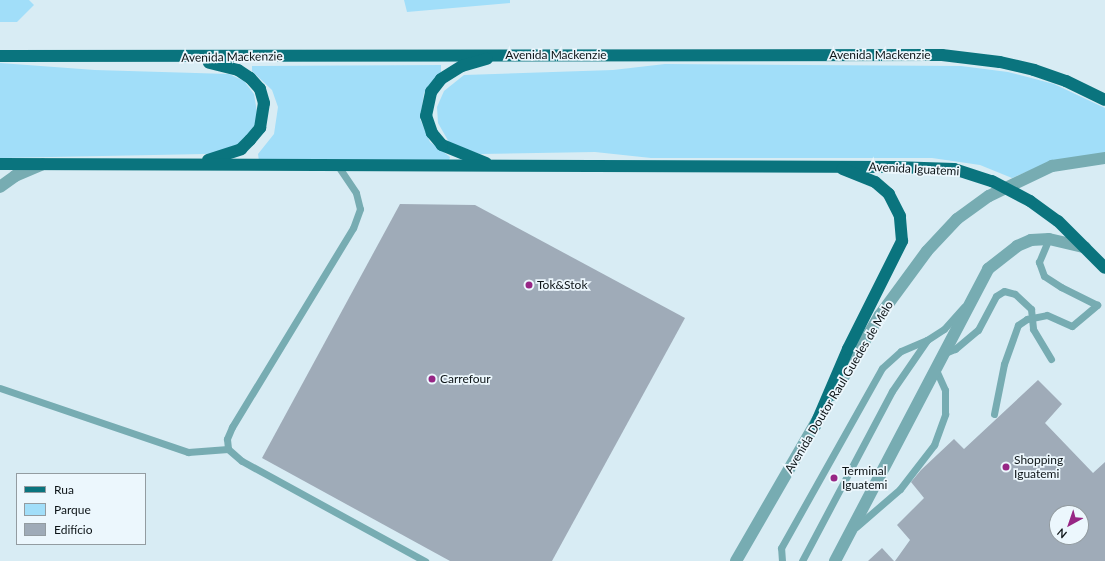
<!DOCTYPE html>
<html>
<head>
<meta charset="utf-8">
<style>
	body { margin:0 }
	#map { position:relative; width:1105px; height:561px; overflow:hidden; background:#d8ecf4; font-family:Lato,sans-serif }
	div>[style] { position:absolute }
	.green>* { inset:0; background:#a1def9 }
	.building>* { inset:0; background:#9fabb8 }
	.service>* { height:7px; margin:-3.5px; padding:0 3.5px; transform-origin:3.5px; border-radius:3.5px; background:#77acb2 }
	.minor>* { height:12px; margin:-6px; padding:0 6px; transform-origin:6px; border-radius:6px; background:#77acb2 }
	.tertiary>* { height:12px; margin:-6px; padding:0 6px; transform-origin:6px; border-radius:6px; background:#77acb2 }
	.primary>* { height:12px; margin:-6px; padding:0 6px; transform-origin:6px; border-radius:6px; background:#0a747e }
	.primary-bridge>* { height:12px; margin:-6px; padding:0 6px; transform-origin:6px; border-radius:6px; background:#0a747e }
	.dots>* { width:11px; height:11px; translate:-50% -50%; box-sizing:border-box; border:2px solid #ecf7fd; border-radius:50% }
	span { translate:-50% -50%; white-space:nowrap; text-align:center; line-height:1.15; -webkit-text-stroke:3.5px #ecf7fd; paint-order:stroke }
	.street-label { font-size:12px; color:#0d1417 }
	.poi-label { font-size:12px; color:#0d1417 }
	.left { translate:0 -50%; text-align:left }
	.legend { position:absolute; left:16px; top:473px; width:130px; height:72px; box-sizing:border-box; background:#ecf7fd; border:1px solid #939ca1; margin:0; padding:5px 7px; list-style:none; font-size:12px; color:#0d1417 }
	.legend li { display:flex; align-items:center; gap:8px; height:20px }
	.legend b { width:20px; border:1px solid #939ca1 }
	.north { position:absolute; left:1049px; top:505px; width:40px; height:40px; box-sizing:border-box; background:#ecf7fd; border:1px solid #939ca1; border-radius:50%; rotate:220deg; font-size:11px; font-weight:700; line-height:16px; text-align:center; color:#0d1417 }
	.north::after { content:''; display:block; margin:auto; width:14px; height:18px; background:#972685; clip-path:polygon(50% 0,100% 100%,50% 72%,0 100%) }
</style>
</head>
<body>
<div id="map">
	<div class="green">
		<div style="clip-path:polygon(0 0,29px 0,34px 5px,17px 22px,0 22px)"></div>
		<div style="clip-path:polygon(404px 0,510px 0,510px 3px,407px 12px)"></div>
		<div style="clip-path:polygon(0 63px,95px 70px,229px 74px,244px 81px,254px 94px,258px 118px,247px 140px,225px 152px,205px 154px,0 158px)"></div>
		<div style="clip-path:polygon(665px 64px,961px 66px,1008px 72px,1054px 84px,1105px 108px,1105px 155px,1048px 163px,1012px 178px,980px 165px,932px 158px,651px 158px,595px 152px,480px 154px,450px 144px,438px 123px,437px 107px,444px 91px,464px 75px,613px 70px)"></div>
		<div style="clip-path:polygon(441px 65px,441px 72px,424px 93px,420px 119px,430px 142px,450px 157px,449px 161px,259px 161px,258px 154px,274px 134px,278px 107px,272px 90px,252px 71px,252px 66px)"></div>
	</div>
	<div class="building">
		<div style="clip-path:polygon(400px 204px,475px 205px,685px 318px,552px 561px,450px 561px,262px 458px)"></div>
		<div style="clip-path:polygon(evenodd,1038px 380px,1062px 404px,1045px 423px,1093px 473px,1105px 462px,1105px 561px,895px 561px,910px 540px,897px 525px,924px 498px,911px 482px,921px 470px,954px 439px,964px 449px,1038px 380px,1057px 513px,1081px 513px,1081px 537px,1057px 537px,1057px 513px)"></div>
		<div style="clip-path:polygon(882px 548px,894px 561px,868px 561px)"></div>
	</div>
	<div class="service">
		<div style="left:338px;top:166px;width:32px;rotate:56deg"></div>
		<div style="left:356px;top:193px;width:16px;rotate:76deg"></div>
		<div style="left:360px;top:209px;width:20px;rotate:110deg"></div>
		<div style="left:353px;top:228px;width:233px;rotate:121.3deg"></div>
		<div style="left:232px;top:427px;width:13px;rotate:113deg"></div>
		<div style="left:227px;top:439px;width:10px;rotate:84deg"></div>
		<div style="left:228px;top:449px;width:18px;rotate:41deg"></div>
		<div style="left:242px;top:461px;width:209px;rotate:28.7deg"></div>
		<div style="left:945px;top:353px;width:11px;rotate:-22deg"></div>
		<div style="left:955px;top:349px;width:30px;rotate:-40deg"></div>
		<div style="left:978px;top:330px;width:38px;rotate:-62deg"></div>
		<div style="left:996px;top:296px;width:9px;rotate:-32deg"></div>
		<div style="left:1004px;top:291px;width:11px;rotate:15deg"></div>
		<div style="left:1015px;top:294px;width:22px;rotate:43deg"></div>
		<div style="left:1031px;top:309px;width:20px;rotate:84deg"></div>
		<div style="left:1033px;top:329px;width:35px;rotate:59deg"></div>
		<div style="left:0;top:388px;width:199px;rotate:18.8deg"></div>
		<div style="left:188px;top:452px;width:40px;rotate:-4.3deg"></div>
		<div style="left:994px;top:414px;width:51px;rotate:-78.7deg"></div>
		<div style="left:1004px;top:364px;width:41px;rotate:-70.3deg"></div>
		<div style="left:1018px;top:325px;width:11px;rotate:-34deg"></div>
		<div style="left:1027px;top:319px;width:20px;rotate:-11deg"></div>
		<div style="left:1047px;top:315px;width:27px;rotate:24deg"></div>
		<div style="left:1072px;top:326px;width:33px;rotate:-40deg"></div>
		<div style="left:1097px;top:305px;width:40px;rotate:-153.4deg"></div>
		<div style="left:1061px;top:287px;width:20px;rotate:-147deg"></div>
		<div style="left:1044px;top:276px;width:15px;rotate:-110deg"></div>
		<div style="left:1039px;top:262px;width:25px;rotate:-67deg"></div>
		<div style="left:856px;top:527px;width:58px;rotate:-40.8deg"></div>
		<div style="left:900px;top:489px;width:56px;rotate:-52.3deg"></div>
		<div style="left:934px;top:445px;width:33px;rotate:-70deg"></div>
		<div style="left:945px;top:414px;width:24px;rotate:-90deg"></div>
		<div style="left:945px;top:390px;width:24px;rotate:-114deg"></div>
		<div style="left:782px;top:561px;width:13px;rotate:-94deg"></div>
		<div style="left:781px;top:548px;width:206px;rotate:-60.7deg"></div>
		<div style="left:882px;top:368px;width:25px;rotate:-42deg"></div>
		<div style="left:901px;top:351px;width:28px;rotate:-23deg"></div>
		<div style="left:802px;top:561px;width:192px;rotate:-62.1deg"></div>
		<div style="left:892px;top:391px;width:62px;rotate:-55.5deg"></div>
		<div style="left:927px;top:340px;width:20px;rotate:-33deg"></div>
		<div style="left:944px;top:329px;width:30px;rotate:-48deg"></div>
	</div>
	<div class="minor">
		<div style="left:833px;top:395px;width:93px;rotate:-59.6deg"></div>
		<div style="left:880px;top:315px;width:79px;rotate:-53.7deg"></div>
		<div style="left:927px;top:251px;width:44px;rotate:-46.8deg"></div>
		<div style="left:957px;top:219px;width:39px;rotate:-36deg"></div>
		<div style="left:989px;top:196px;width:70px;rotate:-25.5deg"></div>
		<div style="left:1052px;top:166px;width:54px;rotate:-8.6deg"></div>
		<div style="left:736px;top:561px;width:166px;rotate:-60deg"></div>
		<div style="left:835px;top:561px;width:330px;rotate:-62.3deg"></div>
		<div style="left:988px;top:269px;width:37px;rotate:-38deg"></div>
		<div style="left:1017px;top:246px;width:15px;rotate:-23deg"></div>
		<div style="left:1031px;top:240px;width:18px;rotate:-3deg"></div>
		<div style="left:1049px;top:239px;width:37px;rotate:13deg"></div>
	</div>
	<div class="tertiary">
		<div style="left:0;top:187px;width:19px;rotate:-36deg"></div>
		<div style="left:15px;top:176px;width:30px;rotate:-23deg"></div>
	</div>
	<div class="primary">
		<div style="left:0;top:56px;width:942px;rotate:-0.06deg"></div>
		<div style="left:942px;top:55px;width:58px;rotate:6.9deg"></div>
		<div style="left:1000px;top:62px;width:35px;rotate:13deg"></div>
		<div style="left:1034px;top:70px;width:34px;rotate:19deg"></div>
		<div style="left:1066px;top:81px;width:43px;rotate:26deg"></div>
		<div style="left:208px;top:160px;width:35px;rotate:-18deg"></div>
		<div style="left:241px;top:149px;width:13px;rotate:-45deg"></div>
		<div style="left:250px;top:140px;width:16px;rotate:-50deg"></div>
		<div style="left:260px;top:128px;width:25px;rotate:-81deg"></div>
		<div style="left:264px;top:103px;width:15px;rotate:-106deg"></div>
		<div style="left:260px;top:89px;width:15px;rotate:-132deg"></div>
		<div style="left:250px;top:78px;width:14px;rotate:-146deg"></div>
		<div style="left:238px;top:70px;width:30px;rotate:-166deg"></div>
		<div style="left:486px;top:163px;width:48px;rotate:-157.8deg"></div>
		<div style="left:442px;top:145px;width:16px;rotate:-130deg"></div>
		<div style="left:432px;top:133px;width:18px;rotate:-109deg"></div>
		<div style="left:426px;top:116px;width:25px;rotate:-78deg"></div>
		<div style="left:431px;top:92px;width:16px;rotate:-52deg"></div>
		<div style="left:441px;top:79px;width:25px;rotate:-32deg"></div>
		<div style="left:462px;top:66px;width:26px;rotate:-16deg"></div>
		<div style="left:0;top:164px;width:894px;rotate:0.19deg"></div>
		<div style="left:894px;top:167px;width:60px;rotate:1.9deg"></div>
		<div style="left:954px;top:169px;width:40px;rotate:18deg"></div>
		<div style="left:1030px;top:201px;width:34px;rotate:36deg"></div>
		<div style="left:1058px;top:221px;width:66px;rotate:45deg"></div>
		<div style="left:815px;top:426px;width:84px;rotate:-66.8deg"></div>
		<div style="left:848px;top:349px;width:121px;rotate:-63.4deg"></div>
		<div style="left:902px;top:241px;width:25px;rotate:-95deg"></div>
		<div style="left:900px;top:216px;width:25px;rotate:-117deg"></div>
		<div style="left:889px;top:194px;width:18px;rotate:-139deg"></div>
		<div style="left:875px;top:182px;width:35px;rotate:-158deg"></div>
	</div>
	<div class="primary-bridge">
		<div style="left:992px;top:181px;width:43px;rotate:27.8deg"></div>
	</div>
	<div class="dots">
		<div style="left:529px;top:285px;background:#972685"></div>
		<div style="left:432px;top:379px;background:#972685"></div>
		<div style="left:1006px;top:467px;background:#972685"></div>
		<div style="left:834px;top:478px;background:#972685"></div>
	</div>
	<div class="street-label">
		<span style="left:556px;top:55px">Avenida Mackenzie</span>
		<span style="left:880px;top:55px">Avenida Mackenzie</span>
		<span style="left:232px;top:57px;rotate:-1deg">Avenida Mackenzie</span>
		<span style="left:914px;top:169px;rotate:3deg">Avenida Iguatemi</span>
		<span style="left:839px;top:387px;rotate:-59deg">Avenida Doutor Raul Guedes de Melo</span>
	</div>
	<div class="poi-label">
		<span class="left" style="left:537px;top:285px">Tok&amp;Stok</span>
		<span class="left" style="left:440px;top:379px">Carrefour</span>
		<span class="left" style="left:1014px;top:467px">Shopping<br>Iguatemi</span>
		<span class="left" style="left:842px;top:478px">Terminal<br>Iguatemi</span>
	</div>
	<ul class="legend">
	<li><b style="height:5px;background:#0a747e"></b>Rua</li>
	<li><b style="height:11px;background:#a1def9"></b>Parque</li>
	<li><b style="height:11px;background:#9fabb8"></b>Edifício</li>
	</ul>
	<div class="north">N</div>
</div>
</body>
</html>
